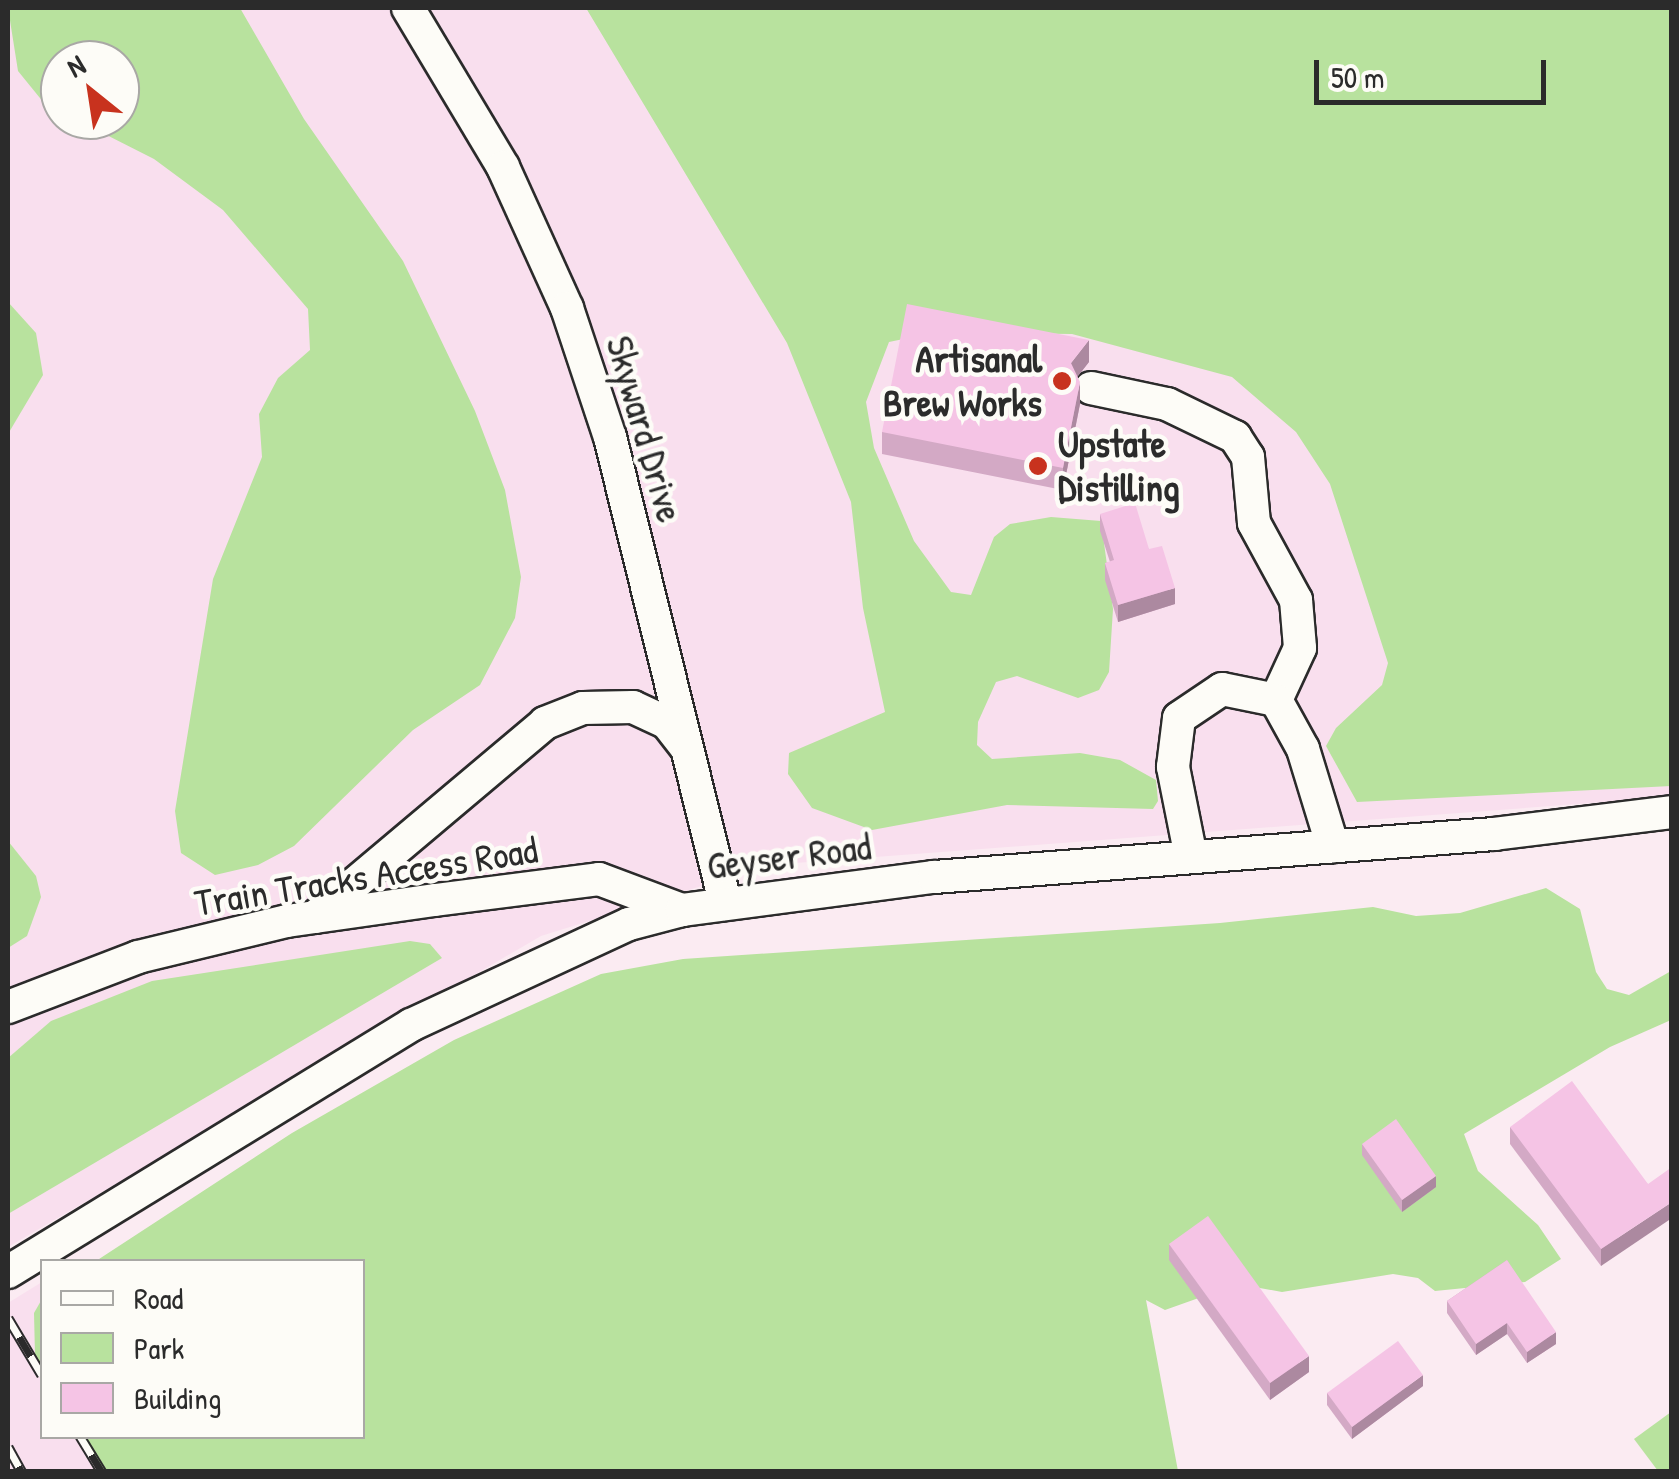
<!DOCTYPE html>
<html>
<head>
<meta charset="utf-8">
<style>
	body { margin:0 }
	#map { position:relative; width:1679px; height:1479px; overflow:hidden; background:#fbebf2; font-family:"Patrick Hand",sans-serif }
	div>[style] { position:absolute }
	.built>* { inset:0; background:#f9dfee }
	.green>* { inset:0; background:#b8e29e }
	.roads { filter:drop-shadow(2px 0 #2b2b2b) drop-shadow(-2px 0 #2b2b2b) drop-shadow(0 2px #2b2b2b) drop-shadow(0 -2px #2b2b2b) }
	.minor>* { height:32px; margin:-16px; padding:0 16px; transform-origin:16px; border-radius:16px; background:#fdfcf7 }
	.rail>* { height:11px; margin-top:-5.5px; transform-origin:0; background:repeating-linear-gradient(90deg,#fdfcf7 0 22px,#2b2b2b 0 44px); box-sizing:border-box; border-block:2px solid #2b2b2b }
	.wall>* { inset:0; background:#d3a9c5 }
	.shaded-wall>* { inset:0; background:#ac89a0 }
	.building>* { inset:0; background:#f5c4e5 }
	.dots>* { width:28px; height:28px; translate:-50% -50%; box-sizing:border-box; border:5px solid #fdfcf7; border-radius:50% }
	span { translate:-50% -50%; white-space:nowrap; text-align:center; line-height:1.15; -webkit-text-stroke:9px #fdfcf7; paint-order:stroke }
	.poi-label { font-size:38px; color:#2b2b2b; font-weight:700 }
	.right { translate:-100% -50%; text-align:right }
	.left { translate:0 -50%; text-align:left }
	.street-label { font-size:38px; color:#2b2b2b }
	.frame { position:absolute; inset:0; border:10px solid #2b2b2b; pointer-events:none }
	.legend { position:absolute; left:40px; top:1259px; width:325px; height:180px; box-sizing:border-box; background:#fdfcf7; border:2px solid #a9a8a5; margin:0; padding:12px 18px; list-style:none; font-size:30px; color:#2b2b2b }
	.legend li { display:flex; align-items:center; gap:20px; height:50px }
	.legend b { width:50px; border:2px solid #a9a8a5 }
	.north { position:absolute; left:40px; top:40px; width:100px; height:100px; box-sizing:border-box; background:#fdfcf7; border:2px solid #a9a8a5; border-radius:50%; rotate:330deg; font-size:28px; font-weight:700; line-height:40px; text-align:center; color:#2b2b2b }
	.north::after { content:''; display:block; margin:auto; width:35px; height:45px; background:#c8321e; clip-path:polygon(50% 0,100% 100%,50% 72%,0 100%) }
	.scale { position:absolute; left:1314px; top:60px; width:232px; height:45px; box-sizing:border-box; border:5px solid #2b2b2b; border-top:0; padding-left:12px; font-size:30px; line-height:35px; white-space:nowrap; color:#2b2b2b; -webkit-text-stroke:8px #fdfcf7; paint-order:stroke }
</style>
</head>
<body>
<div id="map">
	<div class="built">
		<div style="clip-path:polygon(evenodd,8px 8px,1671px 8px,1671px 797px,769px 865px,541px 936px,8px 1247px,8px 8px,60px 60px,120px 60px,120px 120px,60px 120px,60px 60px)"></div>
		<div style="clip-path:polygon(42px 1282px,42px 1436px,164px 1437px,186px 1471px,8px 1471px,8px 1303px)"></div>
	</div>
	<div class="green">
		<div style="clip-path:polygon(8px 8px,240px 8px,304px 119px,403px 261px,475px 411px,505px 490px,521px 577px,515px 618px,480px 685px,413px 730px,294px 846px,258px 865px,215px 875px,181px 853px,175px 811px,213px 579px,262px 457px,259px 414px,278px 378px,310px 350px,308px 309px,223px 210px,154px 159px,77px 120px,120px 120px,120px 60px,60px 60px,60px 111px,44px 103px,18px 71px)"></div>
		<div style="clip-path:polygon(586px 8px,1671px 8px,1671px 786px,1357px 802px,1326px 746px,1336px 728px,1382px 685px,1388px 663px,1330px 484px,1296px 432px,1232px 377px,1072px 334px,937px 332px,889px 342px,866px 402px,874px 448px,914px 541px,951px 592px,971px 595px,994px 537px,1010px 524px,1051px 517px,1101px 521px,1113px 609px,1109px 672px,1099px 690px,1078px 698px,1017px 676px,996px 682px,978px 722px,977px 745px,992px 759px,1080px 753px,1120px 760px,1156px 780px,1158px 801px,1153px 809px,1007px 805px,872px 830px,812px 808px,788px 774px,789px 753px,885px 712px,863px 608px,851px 502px,787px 343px)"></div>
		<div style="clip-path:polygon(8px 302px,36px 333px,43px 375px,8px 434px)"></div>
		<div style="clip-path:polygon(8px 841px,36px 876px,41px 897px,27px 936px,8px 948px)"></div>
		<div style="clip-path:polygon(1546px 888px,1580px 909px,1596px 972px,1607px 989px,1629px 995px,1671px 971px,1671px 1020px,1610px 1047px,1464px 1134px,1478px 1171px,1538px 1225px,1561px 1259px,1525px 1282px,1435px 1291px,1418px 1278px,1393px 1274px,1282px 1292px,1238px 1284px,1165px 1310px,1146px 1300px,1178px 1471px,100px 1472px,78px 1437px,362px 1436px,362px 1262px,96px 1261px,292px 1133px,454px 1040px,601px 974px,683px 959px,1220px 923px,1373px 907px,1416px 916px,1460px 913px)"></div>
		<div style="clip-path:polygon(410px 941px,430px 944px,442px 958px,8px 1214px,8px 1058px,51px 1021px,152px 981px)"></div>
		<div style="clip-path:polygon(42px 1299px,42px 1367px,35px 1355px,34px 1313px)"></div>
		<div style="clip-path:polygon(1671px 1412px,1671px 1471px,1658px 1471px,1634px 1439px)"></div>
	</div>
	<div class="roads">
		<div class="minor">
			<div style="left:408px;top:8px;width:185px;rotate:59.1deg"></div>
			<div style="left:503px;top:167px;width:155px;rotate:65.6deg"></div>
			<div style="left:567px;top:308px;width:136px;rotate:71.6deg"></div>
			<div style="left:610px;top:437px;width:481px;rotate:76.1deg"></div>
			<div style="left:1091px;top:388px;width:78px;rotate:11.9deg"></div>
			<div style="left:1167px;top:404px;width:76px;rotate:25.9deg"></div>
			<div style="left:1235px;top:437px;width:24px;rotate:57deg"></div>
			<div style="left:1248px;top:457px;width:66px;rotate:84.8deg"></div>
			<div style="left:1254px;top:523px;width:88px;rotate:61.4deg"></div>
			<div style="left:1296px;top:600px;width:48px;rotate:85.2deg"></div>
			<div style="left:1300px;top:648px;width:57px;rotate:114.8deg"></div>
			<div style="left:1191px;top:857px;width:92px;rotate:-101.3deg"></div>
			<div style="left:1173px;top:767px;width:49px;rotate:-83deg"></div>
			<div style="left:1179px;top:718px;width:52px;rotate:-34deg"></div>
			<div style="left:1222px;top:689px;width:55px;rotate:11.5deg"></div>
			<div style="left:1276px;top:700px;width:56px;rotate:61.1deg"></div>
			<div style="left:1303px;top:749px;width:102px;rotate:73deg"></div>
			<div style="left:315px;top:917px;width:301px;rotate:-40.1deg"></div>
			<div style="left:545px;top:723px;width:41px;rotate:-21.5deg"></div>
			<div style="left:583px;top:708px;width:50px;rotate:-1.1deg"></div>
			<div style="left:633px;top:707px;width:38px;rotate:25deg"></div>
			<div style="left:667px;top:723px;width:31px;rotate:52deg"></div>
			<div style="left:8px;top:1007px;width:139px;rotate:-21deg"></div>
			<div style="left:138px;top:957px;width:153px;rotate:-13.6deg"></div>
			<div style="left:287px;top:921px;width:149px;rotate:-8.1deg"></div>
			<div style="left:435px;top:900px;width:165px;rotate:-7.3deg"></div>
			<div style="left:599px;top:879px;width:89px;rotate:20.5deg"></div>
			<div style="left:8px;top:1272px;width:473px;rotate:-31.5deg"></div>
			<div style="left:411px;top:1025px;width:240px;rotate:-24.9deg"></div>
			<div style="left:629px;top:924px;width:55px;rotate:-14.8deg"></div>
			<div style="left:682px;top:910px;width:254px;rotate:-7.5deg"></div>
			<div style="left:934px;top:877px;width:562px;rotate:-4.39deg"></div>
			<div style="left:1494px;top:834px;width:179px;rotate:-7deg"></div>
		</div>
	</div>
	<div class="rail">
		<div style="left:8px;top:1318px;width:66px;rotate:59.2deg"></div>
		<div style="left:80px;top:1436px;width:42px;rotate:58.6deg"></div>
		<div style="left:8px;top:1447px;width:29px;rotate:61deg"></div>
	</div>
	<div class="wall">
		<div style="clip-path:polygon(1089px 362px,1077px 377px,1080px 404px,1063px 490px,882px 454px,882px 432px)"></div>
		<div style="clip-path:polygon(1100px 514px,1149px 549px,1175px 604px,1118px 622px,1105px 580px,1105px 563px,1110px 562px,1100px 531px)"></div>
		<div style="clip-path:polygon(1510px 1127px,1648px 1184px,1601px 1266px,1510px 1144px)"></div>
		<div style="clip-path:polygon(1362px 1144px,1436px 1187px,1402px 1212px,1362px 1155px)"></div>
		<div style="clip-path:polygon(1169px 1244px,1309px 1372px,1270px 1400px,1169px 1260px)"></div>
		<div style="clip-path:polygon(1507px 1260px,1556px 1344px,1527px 1363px,1507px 1334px,1476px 1355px,1447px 1313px,1447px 1301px)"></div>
		<div style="clip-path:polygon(1423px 1386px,1352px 1439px,1327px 1405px,1327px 1393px)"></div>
	</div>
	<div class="shaded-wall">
		<div style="clip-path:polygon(1089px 340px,1089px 362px,1071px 385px,1071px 363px)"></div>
		<div style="clip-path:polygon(1080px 382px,1080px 404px,1063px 490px,1063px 468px)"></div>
		<div style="clip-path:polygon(1175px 588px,1175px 604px,1118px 622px,1118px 605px)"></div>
		<div style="clip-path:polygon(1436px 1176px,1436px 1187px,1402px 1212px,1402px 1200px)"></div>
		<div style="clip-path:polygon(1672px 1202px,1672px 1218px,1601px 1266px,1601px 1249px)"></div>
		<div style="clip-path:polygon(1507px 1323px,1507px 1334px,1476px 1355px,1476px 1344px)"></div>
		<div style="clip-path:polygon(1556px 1332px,1556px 1344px,1527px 1363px,1527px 1352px)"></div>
		<div style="clip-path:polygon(1309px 1356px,1309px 1372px,1270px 1400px,1270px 1383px)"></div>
		<div style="clip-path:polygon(1423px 1375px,1423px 1386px,1352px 1439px,1352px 1427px)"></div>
	</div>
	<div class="building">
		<div style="clip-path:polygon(907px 304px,1089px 340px,1071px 363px,1080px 382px,1063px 468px,882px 432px)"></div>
		<div style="clip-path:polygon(1135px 503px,1149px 549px,1162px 546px,1175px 588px,1118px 605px,1105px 563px,1114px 560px,1100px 514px)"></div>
		<div style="clip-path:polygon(1572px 1081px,1648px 1184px,1672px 1167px,1672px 1202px,1601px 1249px,1510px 1127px)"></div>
		<div style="clip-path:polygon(1396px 1119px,1436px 1176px,1402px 1200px,1362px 1144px)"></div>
		<div style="clip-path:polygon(1208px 1216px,1309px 1356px,1270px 1383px,1169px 1244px)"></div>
		<div style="clip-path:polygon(1507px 1260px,1556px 1332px,1527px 1352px,1507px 1323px,1476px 1344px,1447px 1301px)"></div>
		<div style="clip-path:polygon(1398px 1341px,1423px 1375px,1352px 1427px,1327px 1393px)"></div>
	</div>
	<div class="dots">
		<div style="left:1062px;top:381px;background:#c8321e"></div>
		<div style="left:1038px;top:466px;background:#c8321e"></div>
	</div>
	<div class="poi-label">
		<span class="right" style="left:1042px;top:381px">Artisanal<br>Brew Works</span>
		<span class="left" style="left:1058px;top:466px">Upstate<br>Distilling</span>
	</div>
	<div class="street-label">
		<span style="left:645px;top:429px;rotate:74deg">Skyward Drive</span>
		<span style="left:789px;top:856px;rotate:-7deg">Geyser Road</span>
		<span style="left:366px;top:876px;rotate:-9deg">Train Tracks Access Road</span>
	</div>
	<div class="frame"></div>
	<ul class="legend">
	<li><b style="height:12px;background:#fdfcf7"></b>Road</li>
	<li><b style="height:28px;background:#b8e29e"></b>Park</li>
	<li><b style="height:28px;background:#f5c4e5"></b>Building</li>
	</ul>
	<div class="north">N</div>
	<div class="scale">50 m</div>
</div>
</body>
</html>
